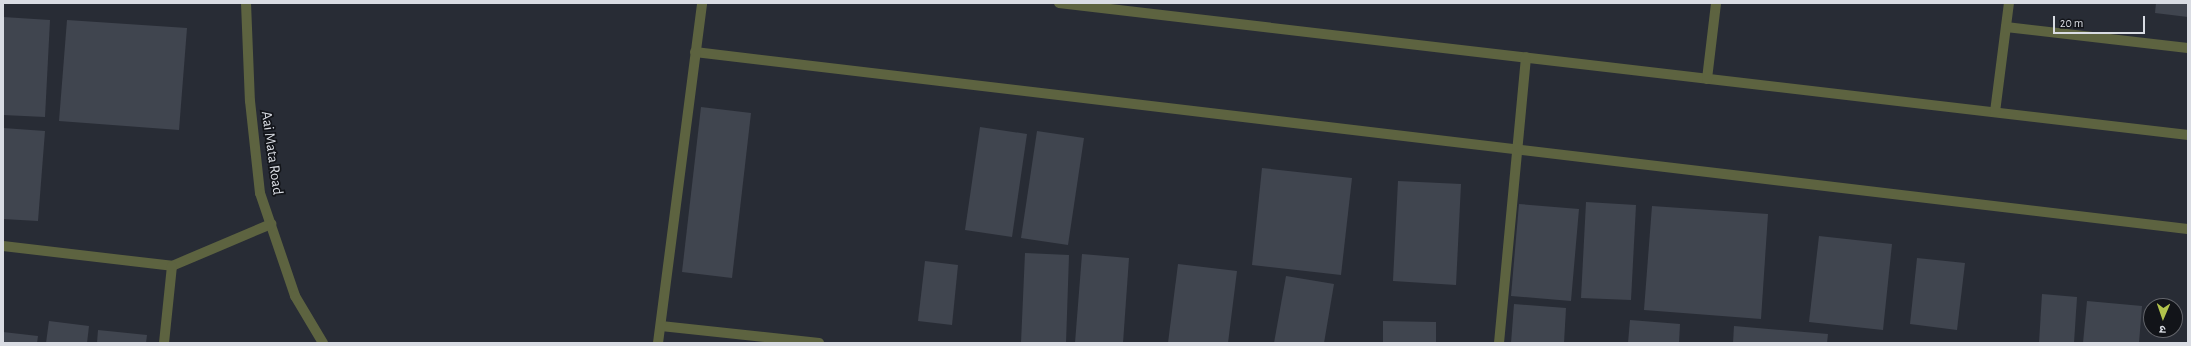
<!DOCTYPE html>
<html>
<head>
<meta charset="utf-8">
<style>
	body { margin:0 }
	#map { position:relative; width:2191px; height:346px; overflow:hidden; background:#282c35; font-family:"Alegreya Sans","Noto Sans Devanagari",sans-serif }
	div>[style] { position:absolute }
	.building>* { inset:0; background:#40454f }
	.street>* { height:10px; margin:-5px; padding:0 5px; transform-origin:5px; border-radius:5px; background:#5d6340 }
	span { translate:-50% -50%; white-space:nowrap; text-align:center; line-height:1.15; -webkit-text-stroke:3.5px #121419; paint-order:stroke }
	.street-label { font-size:15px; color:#d9dce3 }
	.frame { position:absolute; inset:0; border:4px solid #d9dce3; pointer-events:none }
	.north { position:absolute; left:2143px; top:298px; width:40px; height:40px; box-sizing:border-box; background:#121419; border:1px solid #62646a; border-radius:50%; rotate:182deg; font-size:11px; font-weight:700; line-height:16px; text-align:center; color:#d9dce3 }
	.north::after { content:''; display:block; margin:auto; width:14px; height:18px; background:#b2c34c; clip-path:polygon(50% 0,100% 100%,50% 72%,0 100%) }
	.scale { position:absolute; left:2053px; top:16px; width:92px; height:18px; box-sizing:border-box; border:2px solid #d9dce3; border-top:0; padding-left:5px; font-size:12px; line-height:14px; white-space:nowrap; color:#d9dce3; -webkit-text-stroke:3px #121419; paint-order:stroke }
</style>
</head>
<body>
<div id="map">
	<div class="building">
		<div style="clip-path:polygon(2156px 3px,2188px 3px,2188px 17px,2155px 13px)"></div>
		<div style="clip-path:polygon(3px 17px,50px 20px,45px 117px,3px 115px)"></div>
		<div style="clip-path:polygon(67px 20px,187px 28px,179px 130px,59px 121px)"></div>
		<div style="clip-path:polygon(701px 107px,751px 113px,732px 278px,682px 272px)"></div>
		<div style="clip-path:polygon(980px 127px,1027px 134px,1012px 237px,965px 230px)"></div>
		<div style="clip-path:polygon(3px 128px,45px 131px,38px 221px,3px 219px)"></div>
		<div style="clip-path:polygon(1037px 131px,1084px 138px,1068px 245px,1021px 238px)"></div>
		<div style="clip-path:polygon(1262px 168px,1352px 178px,1341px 275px,1252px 265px)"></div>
		<div style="clip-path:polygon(1398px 181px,1461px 184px,1456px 285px,1393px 281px)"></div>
		<div style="clip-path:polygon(1586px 202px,1636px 205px,1631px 300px,1581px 298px)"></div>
		<div style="clip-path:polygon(1519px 204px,1579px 209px,1571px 301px,1511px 296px)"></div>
		<div style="clip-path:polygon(1652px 206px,1768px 214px,1761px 319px,1644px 310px)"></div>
		<div style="clip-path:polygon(1819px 236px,1892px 244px,1883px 330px,1809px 322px)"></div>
		<div style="clip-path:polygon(1025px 253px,1069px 255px,1066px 343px,1021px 343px)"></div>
		<div style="clip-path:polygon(1082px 254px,1129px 258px,1123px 343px,1075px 343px)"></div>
		<div style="clip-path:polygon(1917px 258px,1965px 263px,1957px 330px,1910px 324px)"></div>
		<div style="clip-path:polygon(925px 261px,958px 265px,952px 325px,918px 321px)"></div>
		<div style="clip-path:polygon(1178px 264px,1237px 271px,1228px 343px,1168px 343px)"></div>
		<div style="clip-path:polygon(1286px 276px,1334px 284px,1324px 343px,1274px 343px)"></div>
		<div style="clip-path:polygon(2042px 294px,2077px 297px,2074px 343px,2039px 343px)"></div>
		<div style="clip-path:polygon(2087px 301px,2142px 306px,2139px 343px,2083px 343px)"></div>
		<div style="clip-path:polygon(1514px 304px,1566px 308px,1564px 343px,1511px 343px)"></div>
		<div style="clip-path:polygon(1630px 320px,1680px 324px,1679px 343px,1628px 343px)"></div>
		<div style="clip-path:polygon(49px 321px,89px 326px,87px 343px,46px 343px)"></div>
		<div style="clip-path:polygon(1383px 321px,1436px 322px,1436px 343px,1383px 343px)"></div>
		<div style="clip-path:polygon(1734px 326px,1828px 334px,1827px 343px,1733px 343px)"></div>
		<div style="clip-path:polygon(98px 330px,147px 335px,146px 343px,97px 343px)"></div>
		<div style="clip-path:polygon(3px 332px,38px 336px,37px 343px,3px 343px)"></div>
	</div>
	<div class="street">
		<div style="left:246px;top:3px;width:98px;rotate:87.7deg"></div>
		<div style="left:250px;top:101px;width:93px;rotate:83.8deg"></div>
		<div style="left:260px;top:193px;width:109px;rotate:71.2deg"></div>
		<div style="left:295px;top:296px;width:55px;rotate:59.2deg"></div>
		<div style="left:1059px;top:3px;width:1137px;rotate:6.67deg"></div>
		<div style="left:2006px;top:27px;width:183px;rotate:6.6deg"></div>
		<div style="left:695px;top:52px;width:1503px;rotate:6.76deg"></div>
		<div style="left:1707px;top:79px;width:77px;rotate:-83.2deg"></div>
		<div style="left:1995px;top:112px;width:110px;rotate:-82.7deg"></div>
		<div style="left:3px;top:246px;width:170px;rotate:6.7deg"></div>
		<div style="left:172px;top:266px;width:108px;rotate:-23deg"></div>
		<div style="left:661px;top:326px;width:159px;rotate:6.1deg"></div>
		<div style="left:164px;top:343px;width:77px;rotate:-84.1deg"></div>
		<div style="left:658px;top:343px;width:343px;rotate:-82.6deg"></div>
		<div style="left:1499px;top:343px;width:287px;rotate:-84.6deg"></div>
	</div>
	<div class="street-label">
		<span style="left:272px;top:153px;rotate:82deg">Aai Mata Road</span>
	</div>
	<div class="frame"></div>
	<div class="north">उ</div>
	<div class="scale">20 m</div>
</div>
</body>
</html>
